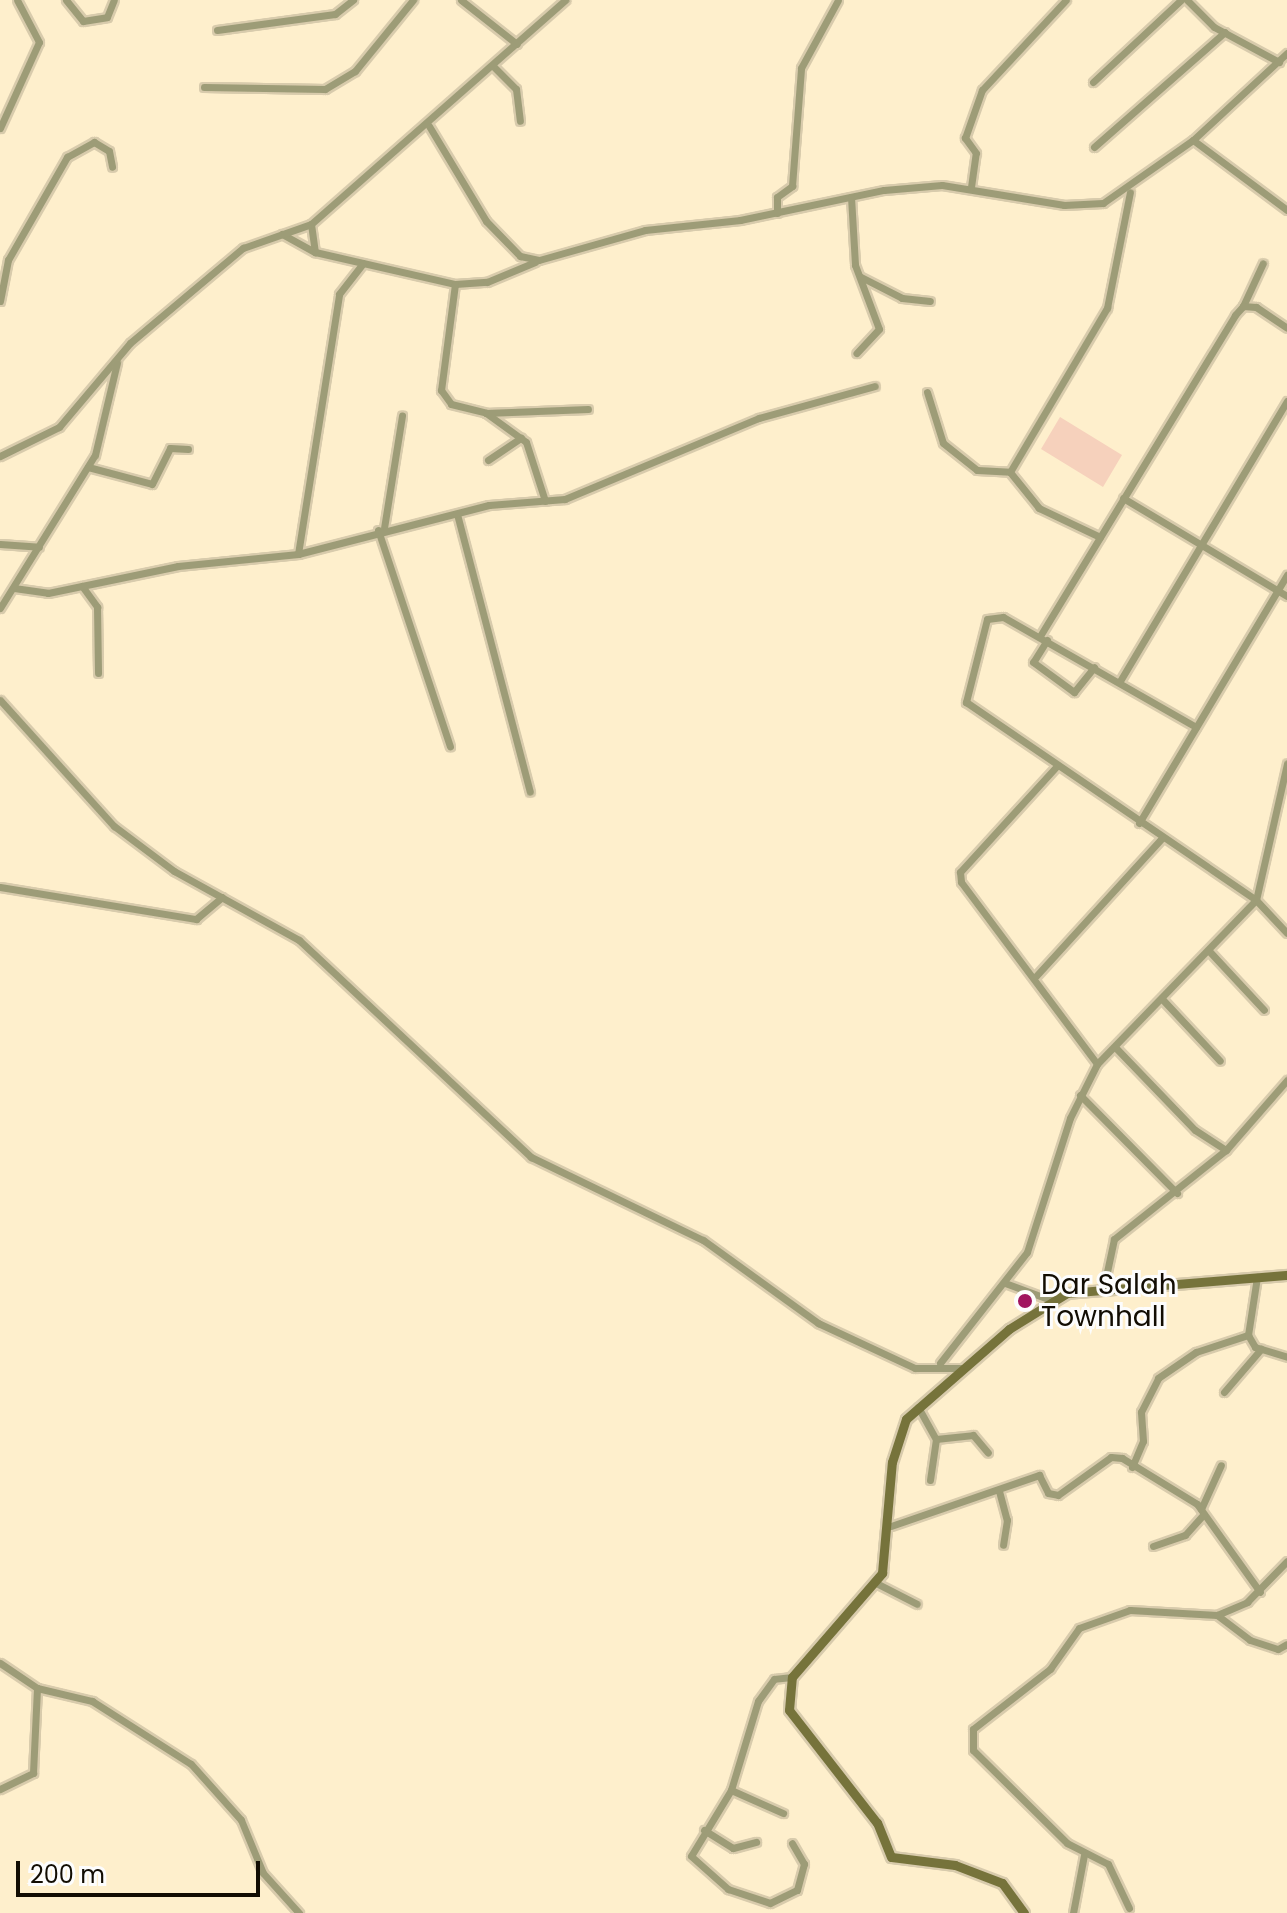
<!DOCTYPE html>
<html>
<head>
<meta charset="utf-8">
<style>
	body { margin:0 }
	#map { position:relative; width:1287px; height:1913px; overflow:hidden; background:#feefcc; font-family:Poppins,sans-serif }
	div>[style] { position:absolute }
	.green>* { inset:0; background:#f6d1bc }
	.roads { filter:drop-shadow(2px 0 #d8cbac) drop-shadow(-2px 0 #d8cbac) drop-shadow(0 2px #d8cbac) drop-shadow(0 -2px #d8cbac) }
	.street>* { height:7px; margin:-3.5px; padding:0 3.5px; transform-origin:3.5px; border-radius:3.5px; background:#9d9c77 }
	.secondary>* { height:9px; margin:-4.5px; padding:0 4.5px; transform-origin:4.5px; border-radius:4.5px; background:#76733b }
	.dots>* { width:22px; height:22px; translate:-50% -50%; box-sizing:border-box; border:4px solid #fdfdfd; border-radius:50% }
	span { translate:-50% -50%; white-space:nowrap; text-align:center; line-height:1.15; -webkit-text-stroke:6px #fdfdfd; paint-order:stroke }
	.poi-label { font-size:28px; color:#120d03 }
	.left { translate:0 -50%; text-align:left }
	.scale { position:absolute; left:16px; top:1861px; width:244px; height:36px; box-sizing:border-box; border:4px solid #120d03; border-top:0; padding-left:10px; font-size:24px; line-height:28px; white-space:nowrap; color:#120d03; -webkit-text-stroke:6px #fdfdfd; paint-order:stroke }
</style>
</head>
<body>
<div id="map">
	<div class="green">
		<div style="clip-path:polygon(1060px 417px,1122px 455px,1103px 487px,1041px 449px)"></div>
	</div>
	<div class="roads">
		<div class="street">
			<div style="left:66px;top:0;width:27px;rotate:51deg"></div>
			<div style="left:83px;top:21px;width:24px;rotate:-9deg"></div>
			<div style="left:107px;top:17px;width:18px;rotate:-68deg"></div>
			<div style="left:461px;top:0;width:71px;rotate:38.2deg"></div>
			<div style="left:1187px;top:0;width:38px;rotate:45deg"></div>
			<div style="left:1214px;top:27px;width:74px;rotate:28.3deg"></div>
			<div style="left:217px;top:30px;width:119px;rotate:-7.7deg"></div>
			<div style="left:335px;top:14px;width:23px;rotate:-38deg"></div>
			<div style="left:494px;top:67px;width:31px;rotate:45deg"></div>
			<div style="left:516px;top:89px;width:32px;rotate:83deg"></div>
			<div style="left:1093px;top:82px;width:120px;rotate:-43deg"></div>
			<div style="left:204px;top:87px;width:121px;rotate:0.9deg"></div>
			<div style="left:325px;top:89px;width:35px;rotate:-31deg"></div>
			<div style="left:355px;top:71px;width:92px;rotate:-50.8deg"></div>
			<div style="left:429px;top:126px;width:111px;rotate:59deg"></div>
			<div style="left:486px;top:221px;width:49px;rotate:45.8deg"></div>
			<div style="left:520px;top:256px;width:19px;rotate:12deg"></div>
			<div style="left:539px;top:260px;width:110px;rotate:-15.8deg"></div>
			<div style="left:645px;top:230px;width:96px;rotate:-6deg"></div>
			<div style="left:740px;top:220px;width:147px;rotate:-11.8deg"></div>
			<div style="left:884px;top:190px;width:58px;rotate:-4.9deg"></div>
			<div style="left:942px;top:185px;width:124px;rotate:9.3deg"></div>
			<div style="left:1064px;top:205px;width:39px;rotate:-3deg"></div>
			<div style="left:1103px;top:203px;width:110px;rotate:-35deg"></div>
			<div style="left:1193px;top:140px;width:128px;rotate:-42.8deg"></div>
			<div style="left:0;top:128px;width:94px;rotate:-65.6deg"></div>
			<div style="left:39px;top:42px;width:47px;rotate:-117.6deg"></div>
			<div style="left:1193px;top:140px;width:117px;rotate:36.7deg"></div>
			<div style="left:1094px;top:147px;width:174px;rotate:-41.3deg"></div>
			<div style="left:971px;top:187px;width:34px;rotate:-82deg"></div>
			<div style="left:976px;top:153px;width:19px;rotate:-126deg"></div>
			<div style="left:965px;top:138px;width:51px;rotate:-70.5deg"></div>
			<div style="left:982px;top:90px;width:123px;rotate:-47deg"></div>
			<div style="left:851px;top:197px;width:68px;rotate:86.6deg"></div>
			<div style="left:855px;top:265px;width:68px;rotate:69.4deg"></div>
			<div style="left:879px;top:329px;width:33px;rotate:133deg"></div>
			<div style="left:777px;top:213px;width:16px;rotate:-90deg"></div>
			<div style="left:777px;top:197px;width:19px;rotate:-36deg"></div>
			<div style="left:792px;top:186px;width:118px;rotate:-85.6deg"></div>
			<div style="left:801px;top:68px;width:77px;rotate:-61.4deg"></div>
			<div style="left:311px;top:224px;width:28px;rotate:82deg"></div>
			<div style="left:282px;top:234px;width:38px;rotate:29deg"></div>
			<div style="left:315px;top:252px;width:144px;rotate:12.9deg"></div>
			<div style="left:455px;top:284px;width:32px;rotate:-4deg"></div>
			<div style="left:487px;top:282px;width:52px;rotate:-22.6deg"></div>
			<div style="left:861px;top:277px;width:46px;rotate:27.1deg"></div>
			<div style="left:902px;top:298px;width:28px;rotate:6deg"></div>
			<div style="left:455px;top:284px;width:107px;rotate:97.5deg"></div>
			<div style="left:441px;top:390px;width:17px;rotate:54deg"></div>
			<div style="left:451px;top:404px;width:36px;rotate:14deg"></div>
			<div style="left:486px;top:413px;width:49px;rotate:35.9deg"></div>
			<div style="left:526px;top:442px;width:62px;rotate:72.1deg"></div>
			<div style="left:0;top:301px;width:42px;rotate:-79deg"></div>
			<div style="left:8px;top:260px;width:119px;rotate:-60.2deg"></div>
			<div style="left:67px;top:157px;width:31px;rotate:-29deg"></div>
			<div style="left:94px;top:142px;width:17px;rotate:31deg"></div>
			<div style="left:109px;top:151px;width:16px;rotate:79deg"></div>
			<div style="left:1243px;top:306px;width:47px;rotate:-65.1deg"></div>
			<div style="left:927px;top:392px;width:53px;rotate:72.6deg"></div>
			<div style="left:943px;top:443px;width:43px;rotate:38.5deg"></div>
			<div style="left:977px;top:470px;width:33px;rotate:3deg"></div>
			<div style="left:486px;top:413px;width:102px;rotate:-2.2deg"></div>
			<div style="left:0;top:456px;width:66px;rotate:-26.2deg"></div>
			<div style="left:59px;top:427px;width:110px;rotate:-49.8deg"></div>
			<div style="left:130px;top:343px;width:148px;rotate:-40.1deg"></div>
			<div style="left:243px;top:248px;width:72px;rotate:-19.4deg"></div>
			<div style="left:311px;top:224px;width:339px;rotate:-41.4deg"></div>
			<div style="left:488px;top:460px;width:40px;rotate:-34deg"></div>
			<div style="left:88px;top:467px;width:66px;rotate:14.9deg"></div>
			<div style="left:152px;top:484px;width:40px;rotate:-63.4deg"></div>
			<div style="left:170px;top:448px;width:18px;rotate:3deg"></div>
			<div style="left:1123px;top:498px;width:191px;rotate:30.9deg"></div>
			<div style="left:457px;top:514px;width:287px;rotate:75.3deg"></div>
			<div style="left:384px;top:528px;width:114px;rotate:-80.9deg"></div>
			<div style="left:378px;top:530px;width:228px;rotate:71.6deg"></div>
			<div style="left:1100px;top:537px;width:68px;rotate:-154.6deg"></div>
			<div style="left:1039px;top:508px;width:46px;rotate:-128.9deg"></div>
			<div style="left:1010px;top:472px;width:191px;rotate:-59.4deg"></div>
			<div style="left:1107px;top:308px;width:118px;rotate:-78.8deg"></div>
			<div style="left:0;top:544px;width:39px;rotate:4deg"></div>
			<div style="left:298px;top:554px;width:263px;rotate:-81deg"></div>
			<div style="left:339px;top:294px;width:39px;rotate:-52deg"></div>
			<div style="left:82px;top:586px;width:26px;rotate:54deg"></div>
			<div style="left:97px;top:607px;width:66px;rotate:89.1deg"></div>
			<div style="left:14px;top:588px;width:34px;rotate:8deg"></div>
			<div style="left:48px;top:593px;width:133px;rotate:-11.7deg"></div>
			<div style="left:178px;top:566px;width:121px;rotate:-5.7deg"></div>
			<div style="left:298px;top:554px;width:197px;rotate:-14.4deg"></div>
			<div style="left:489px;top:505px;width:76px;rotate:-4.5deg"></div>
			<div style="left:565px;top:499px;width:210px;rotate:-22.7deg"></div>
			<div style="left:759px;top:418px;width:120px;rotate:-15.4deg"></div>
			<div style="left:0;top:608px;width:180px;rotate:-58.2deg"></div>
			<div style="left:95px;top:455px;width:95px;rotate:-76.6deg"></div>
			<div style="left:1040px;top:636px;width:376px;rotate:-58.7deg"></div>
			<div style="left:1235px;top:315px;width:12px;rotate:-48deg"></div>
			<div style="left:1243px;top:306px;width:13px;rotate:4deg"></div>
			<div style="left:1256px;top:307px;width:37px;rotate:34deg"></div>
			<div style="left:1047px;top:640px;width:26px;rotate:122deg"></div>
			<div style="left:1033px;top:662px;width:51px;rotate:36.2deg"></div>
			<div style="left:1074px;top:692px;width:32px;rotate:-51deg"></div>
			<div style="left:1120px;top:681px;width:326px;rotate:-59.2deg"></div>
			<div style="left:0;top:700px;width:170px;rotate:47.9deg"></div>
			<div style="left:114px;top:826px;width:75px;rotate:36.9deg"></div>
			<div style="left:174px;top:871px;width:143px;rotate:28.9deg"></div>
			<div style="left:299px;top:940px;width:318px;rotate:43.1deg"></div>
			<div style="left:531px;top:1157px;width:191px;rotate:25.8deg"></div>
			<div style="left:703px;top:1240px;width:142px;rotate:35.8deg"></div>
			<div style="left:818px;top:1323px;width:107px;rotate:24.9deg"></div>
			<div style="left:915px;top:1368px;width:46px"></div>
			<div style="left:1196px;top:727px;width:222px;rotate:-150.3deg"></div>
			<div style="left:1003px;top:617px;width:16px;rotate:173deg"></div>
			<div style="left:987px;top:619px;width:86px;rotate:104.2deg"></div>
			<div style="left:966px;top:702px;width:351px;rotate:34.3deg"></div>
			<div style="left:1256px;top:900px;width:45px;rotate:46.8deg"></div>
			<div style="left:1055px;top:768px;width:141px;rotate:132.4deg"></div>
			<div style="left:960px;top:872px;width:10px;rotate:84deg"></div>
			<div style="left:961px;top:882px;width:227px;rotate:53.2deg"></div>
			<div style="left:1139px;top:823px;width:289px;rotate:-59.2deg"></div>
			<div style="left:0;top:887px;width:199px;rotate:9.3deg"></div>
			<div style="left:196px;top:919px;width:34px;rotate:-40deg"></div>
			<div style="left:1210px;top:952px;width:79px;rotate:47deg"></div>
			<div style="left:1036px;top:976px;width:187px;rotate:-47.6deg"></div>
			<div style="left:1163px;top:1000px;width:83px;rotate:46.9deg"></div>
			<div style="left:1115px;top:1047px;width:115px;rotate:46.1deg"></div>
			<div style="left:1195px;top:1130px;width:37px;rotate:33deg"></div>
			<div style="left:1080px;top:1095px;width:138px;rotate:45.3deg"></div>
			<div style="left:1005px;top:1283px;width:49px;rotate:20.3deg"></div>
			<div style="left:1104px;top:1286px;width:48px;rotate:-78deg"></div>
			<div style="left:1114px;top:1239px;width:143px;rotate:-38.5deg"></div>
			<div style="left:1226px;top:1150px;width:93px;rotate:-48.9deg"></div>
			<div style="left:1248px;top:1335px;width:14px;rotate:60deg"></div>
			<div style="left:1255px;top:1347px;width:34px;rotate:17deg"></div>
			<div style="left:940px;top:1363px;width:141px;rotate:-51.9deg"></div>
			<div style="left:1027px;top:1252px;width:141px;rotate:-72.2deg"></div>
			<div style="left:1070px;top:1118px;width:60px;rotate:-63.4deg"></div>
			<div style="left:1097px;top:1064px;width:228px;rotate:-45.9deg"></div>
			<div style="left:1256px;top:900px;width:140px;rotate:-77.2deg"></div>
			<div style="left:1224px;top:1392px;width:57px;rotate:-49.3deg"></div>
			<div style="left:918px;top:1407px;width:37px;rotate:61deg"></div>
			<div style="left:936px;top:1439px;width:37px;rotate:-6deg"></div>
			<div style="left:973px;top:1435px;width:23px;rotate:50deg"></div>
			<div style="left:1132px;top:1467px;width:28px;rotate:-67deg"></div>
			<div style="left:1143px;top:1441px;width:29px;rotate:-94deg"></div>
			<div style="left:1141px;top:1412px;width:38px;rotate:-63deg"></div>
			<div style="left:1158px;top:1378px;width:46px;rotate:-34.4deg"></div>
			<div style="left:1196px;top:1352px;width:55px;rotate:-18.1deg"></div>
			<div style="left:1248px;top:1335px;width:59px;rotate:-81.2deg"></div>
			<div style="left:930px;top:1480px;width:41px;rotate:-81.7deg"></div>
			<div style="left:999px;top:1491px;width:30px;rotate:75deg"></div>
			<div style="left:1007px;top:1520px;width:25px;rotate:99deg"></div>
			<div style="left:1201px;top:1509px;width:48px;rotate:-65.6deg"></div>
			<div style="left:891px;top:1526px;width:157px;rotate:-19deg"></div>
			<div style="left:1039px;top:1475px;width:20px;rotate:63deg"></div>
			<div style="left:1048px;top:1493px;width:10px;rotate:11deg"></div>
			<div style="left:1058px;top:1495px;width:65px;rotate:-35.6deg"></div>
			<div style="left:1111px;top:1457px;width:11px;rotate:5deg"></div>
			<div style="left:1122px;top:1458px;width:88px;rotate:31.5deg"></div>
			<div style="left:1197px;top:1504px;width:108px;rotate:54.4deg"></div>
			<div style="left:1153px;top:1546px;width:34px;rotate:-19deg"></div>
			<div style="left:1185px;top:1535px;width:28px;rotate:-48deg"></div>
			<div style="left:874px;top:1582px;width:48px;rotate:27.1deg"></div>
			<div style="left:1217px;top:1615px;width:41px;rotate:37.1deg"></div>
			<div style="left:1250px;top:1640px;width:29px;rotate:18deg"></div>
			<div style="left:1278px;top:1649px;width:10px;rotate:-29deg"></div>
			<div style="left:0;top:1663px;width:45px;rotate:34deg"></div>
			<div style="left:37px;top:1688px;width:57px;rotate:13.3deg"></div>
			<div style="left:92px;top:1701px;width:117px;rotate:32.5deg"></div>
			<div style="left:191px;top:1764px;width:75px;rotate:48.2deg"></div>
			<div style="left:241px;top:1820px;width:57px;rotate:67.5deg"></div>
			<div style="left:263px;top:1873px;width:54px;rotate:48deg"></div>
			<div style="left:792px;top:1677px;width:18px;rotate:174deg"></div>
			<div style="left:774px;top:1679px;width:27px;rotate:126deg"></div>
			<div style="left:758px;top:1701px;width:93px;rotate:106.9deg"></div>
			<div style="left:731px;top:1790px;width:77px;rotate:121.2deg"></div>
			<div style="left:691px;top:1856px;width:50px;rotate:41.7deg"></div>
			<div style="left:728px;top:1889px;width:44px;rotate:18.4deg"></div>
			<div style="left:770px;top:1903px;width:30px;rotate:-26deg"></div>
			<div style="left:797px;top:1890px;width:27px;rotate:-75deg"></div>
			<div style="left:804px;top:1864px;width:24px;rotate:-120deg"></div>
			<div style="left:0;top:1789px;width:37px;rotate:-26deg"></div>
			<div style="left:33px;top:1773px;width:85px;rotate:-87.3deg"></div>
			<div style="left:731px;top:1790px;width:57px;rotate:23.9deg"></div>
			<div style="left:704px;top:1830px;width:34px;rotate:32deg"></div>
			<div style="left:733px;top:1848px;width:24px;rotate:-15deg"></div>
			<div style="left:1129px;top:1908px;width:49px;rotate:-115.5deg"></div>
			<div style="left:1108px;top:1864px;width:46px;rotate:-152.9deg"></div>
			<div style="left:1067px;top:1843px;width:132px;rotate:-135.3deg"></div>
			<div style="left:973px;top:1750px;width:21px;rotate:-90deg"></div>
			<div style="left:973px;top:1729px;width:98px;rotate:-37.9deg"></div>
			<div style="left:1050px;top:1669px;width:50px;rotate:-54.7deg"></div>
			<div style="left:1079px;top:1628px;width:54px;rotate:-19.4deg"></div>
			<div style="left:1130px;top:1610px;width:87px;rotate:3.3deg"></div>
			<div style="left:1217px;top:1615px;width:33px;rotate:-23deg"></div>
			<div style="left:1247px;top:1602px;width:57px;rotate:-45.7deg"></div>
			<div style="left:1073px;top:1913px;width:59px;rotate:-79.3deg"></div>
		</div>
		<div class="secondary">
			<div style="left:1024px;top:1913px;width:37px;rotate:-126deg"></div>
			<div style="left:1002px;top:1883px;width:50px;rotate:-159deg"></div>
			<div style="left:955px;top:1865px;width:64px;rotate:-172.9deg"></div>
			<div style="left:891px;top:1857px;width:37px;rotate:-112deg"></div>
			<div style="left:877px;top:1823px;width:143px;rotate:-127.9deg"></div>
			<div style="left:789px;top:1710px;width:33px;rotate:-85deg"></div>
			<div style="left:792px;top:1677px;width:138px;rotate:-49.1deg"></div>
			<div style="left:882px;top:1573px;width:111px;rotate:-84.9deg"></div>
			<div style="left:892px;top:1462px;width:45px;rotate:-72deg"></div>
			<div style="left:906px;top:1419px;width:137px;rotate:-41.1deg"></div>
			<div style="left:1009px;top:1329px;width:68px;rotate:-31.8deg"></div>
			<div style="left:1067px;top:1293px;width:221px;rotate:-4.7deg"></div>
		</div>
	</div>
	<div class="dots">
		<div style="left:1025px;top:1301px;background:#a1155f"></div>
	</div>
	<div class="poi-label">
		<span class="left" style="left:1041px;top:1301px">Dar Salah<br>Townhall</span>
	</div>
	<div class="scale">200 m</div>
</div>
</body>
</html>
